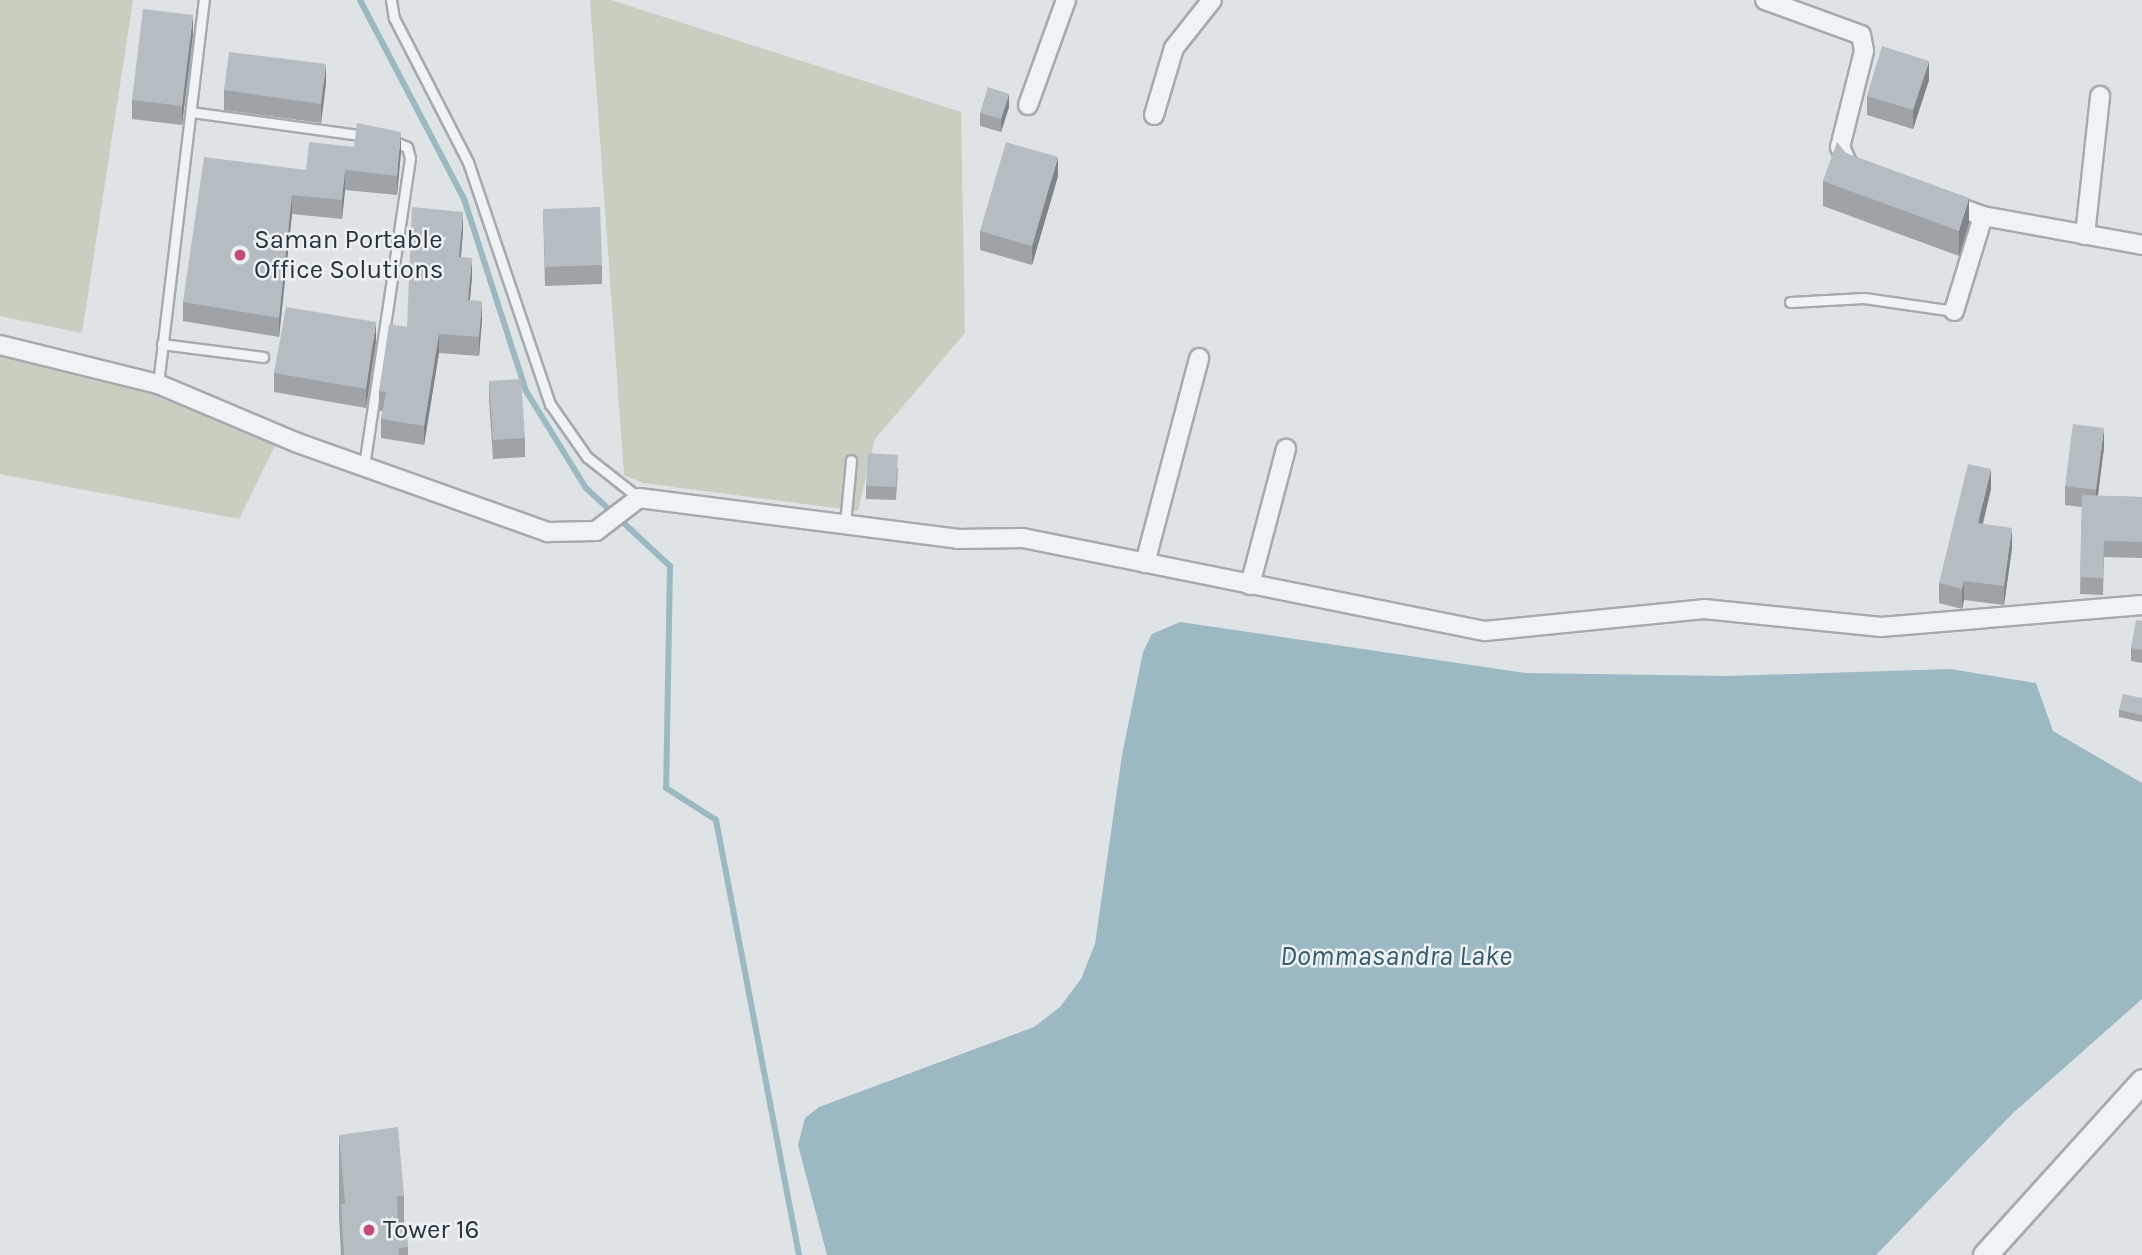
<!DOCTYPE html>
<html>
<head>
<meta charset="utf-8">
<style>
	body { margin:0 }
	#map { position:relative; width:2142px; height:1255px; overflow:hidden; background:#dee3e6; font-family:Karla,sans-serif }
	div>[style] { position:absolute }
	.green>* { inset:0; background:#c7cfc0 }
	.water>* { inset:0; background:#9cb8c3 }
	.stream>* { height:6px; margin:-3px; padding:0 3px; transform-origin:3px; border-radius:3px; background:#9cb8c3 }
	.roads { filter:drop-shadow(2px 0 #a4abaf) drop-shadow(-2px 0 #a4abaf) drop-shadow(0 2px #a4abaf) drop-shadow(0 -2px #a4abaf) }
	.service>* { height:9px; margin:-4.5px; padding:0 4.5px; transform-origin:4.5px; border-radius:4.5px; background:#f0f3f5 }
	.minor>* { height:18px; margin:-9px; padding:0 9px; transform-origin:9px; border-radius:9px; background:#f0f3f5 }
	.tertiary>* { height:23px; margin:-11.5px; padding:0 11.5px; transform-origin:11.5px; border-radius:11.5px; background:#f0f3f5 }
	.wall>* { inset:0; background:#9da3a7 }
	.shaded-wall>* { inset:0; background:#7f8488 }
	.building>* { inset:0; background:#b6bdc2 }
	.dots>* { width:19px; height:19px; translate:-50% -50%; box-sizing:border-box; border:4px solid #edf1f4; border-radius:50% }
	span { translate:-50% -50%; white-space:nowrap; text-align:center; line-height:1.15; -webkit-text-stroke:5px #edf1f4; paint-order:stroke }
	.poi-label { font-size:26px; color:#28343b }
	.left { translate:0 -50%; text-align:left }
	.water-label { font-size:28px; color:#365a6c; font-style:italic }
</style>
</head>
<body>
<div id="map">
	<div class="green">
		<div style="clip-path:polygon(0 0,133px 0,82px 333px,0 316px)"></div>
		<div style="clip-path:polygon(590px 0,611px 0,961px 112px,965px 333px,875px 439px,858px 511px,643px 483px,624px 475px)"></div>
		<div style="clip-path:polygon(0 356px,108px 377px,277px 442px,239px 519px,0 474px)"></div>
	</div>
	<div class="water">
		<div style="clip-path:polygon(1180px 622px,1525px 673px,1728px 676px,1950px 669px,2036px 683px,2053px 731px,2142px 783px,2142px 999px,2012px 1114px,1876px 1255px,827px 1255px,798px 1145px,805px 1118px,819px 1107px,1034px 1027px,1060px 1007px,1081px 979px,1095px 944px,1122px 755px,1143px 652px,1152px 634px)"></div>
	</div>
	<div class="stream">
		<div style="left:360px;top:0;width:225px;rotate:62.4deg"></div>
		<div style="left:464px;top:199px;width:202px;rotate:72.1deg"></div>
		<div style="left:526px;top:391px;width:114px;rotate:58.3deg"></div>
		<div style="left:586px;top:488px;width:115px;rotate:42.9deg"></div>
		<div style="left:670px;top:566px;width:222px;rotate:91deg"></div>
		<div style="left:666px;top:788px;width:59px;rotate:32.6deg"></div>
		<div style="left:716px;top:820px;width:443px;rotate:79.2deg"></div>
	</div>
	<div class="roads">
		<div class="service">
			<div style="left:391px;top:0;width:18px;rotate:81deg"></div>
			<div style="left:394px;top:18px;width:162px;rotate:62.8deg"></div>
			<div style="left:468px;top:162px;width:256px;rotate:71.3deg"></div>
			<div style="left:550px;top:404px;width:65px;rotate:55.1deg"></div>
			<div style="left:587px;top:457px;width:66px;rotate:38.3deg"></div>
			<div style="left:191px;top:112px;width:177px;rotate:7.8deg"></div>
			<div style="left:1790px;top:302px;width:74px;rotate:-3.1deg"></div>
			<div style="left:1864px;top:298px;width:91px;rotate:8.2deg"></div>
			<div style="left:162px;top:344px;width:102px;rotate:7.3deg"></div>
			<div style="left:158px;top:384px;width:387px;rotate:-83.2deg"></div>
			<div style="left:364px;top:466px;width:311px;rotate:-81.5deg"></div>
			<div style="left:410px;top:158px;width:11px;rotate:-105deg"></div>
			<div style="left:407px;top:147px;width:18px;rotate:-158deg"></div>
			<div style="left:845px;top:524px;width:64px;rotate:-84.6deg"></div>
		</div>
		<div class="minor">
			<div style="left:1765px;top:0;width:102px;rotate:20deg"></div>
			<div style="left:1861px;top:35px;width:16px;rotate:79deg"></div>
			<div style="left:1864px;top:51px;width:99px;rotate:104deg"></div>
			<div style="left:1840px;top:147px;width:22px;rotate:66deg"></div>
			<div style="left:1028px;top:105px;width:112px;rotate:-70.1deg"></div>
			<div style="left:1154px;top:115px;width:70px;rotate:-73.4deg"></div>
			<div style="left:1174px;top:48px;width:61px;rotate:-51.6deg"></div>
			<div style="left:1947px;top:203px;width:38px;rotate:20deg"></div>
			<div style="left:1983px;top:216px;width:162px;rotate:10.3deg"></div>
			<div style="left:2085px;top:235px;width:140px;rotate:-83.8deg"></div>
			<div style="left:1954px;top:311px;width:99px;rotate:-73deg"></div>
			<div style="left:0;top:345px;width:163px;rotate:13.9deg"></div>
			<div style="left:158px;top:384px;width:149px;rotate:22.9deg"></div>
			<div style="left:295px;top:442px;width:269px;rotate:19.6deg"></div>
			<div style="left:548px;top:532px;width:48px;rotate:-1.2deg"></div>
			<div style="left:596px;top:531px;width:54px;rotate:-37.5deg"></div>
			<div style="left:639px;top:498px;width:322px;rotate:7.3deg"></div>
			<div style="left:958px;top:539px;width:65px;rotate:-0.9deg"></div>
			<div style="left:1023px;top:538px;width:471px;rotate:11.4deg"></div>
			<div style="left:1485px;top:631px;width:220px;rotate:-5.7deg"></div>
			<div style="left:1704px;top:609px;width:178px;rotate:5.8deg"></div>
			<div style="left:1881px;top:627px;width:262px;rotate:-4.8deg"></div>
			<div style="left:1145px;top:563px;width:212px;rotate:-75.2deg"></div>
			<div style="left:1250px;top:585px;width:141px;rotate:-75.2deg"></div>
		</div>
		<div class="tertiary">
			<div style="left:1985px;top:1255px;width:234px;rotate:-47.9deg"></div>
		</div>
	</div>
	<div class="wall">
		<div style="clip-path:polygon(193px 35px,182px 125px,132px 119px,132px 100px)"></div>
		<div style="clip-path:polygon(1929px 80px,1913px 129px,1867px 115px,1867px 96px)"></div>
		<div style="clip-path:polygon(326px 83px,321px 123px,224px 110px,224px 90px)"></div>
		<div style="clip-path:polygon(1009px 107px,1001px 132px,980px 126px,980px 113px)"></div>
		<div style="clip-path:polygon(401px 152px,397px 195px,345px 190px,342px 219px,292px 214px,279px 337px,183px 321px,183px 302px,306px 170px)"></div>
		<div style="clip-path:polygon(1846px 153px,1969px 223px,1959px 256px,1823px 206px,1823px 181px)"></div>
		<div style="clip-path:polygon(1058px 176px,1032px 265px,980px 250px,980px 231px)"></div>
		<div style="clip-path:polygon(543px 209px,602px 265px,602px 284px,545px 286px)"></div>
		<div style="clip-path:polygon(463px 231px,461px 257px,472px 277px,470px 300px,482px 320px,479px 356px,439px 353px,424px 445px,381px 438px,381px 419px,383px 411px,379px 411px,379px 391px,407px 327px)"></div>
		<div style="clip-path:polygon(376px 341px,366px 408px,274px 392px,274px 373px)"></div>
		<div style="clip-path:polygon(489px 381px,525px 438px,525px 457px,493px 459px,489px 400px)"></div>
		<div style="clip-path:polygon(2104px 447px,2098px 496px,2142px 497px,2142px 558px,2104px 557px,2103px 595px,2080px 594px,2082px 507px,2065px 505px,2065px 486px)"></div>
		<div style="clip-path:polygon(898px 468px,896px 500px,866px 499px,866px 486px)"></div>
		<div style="clip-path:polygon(1991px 489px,1983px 524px,2012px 548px,2004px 605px,1964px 600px,1962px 609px,1939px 603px,1939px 583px)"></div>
		<div style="clip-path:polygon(2142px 621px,2142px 663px,2131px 661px,2131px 648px)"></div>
		<div style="clip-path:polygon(2142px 698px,2142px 722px,2119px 717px,2119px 710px)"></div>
		<div style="clip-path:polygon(339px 1135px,404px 1196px,404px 1228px,408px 1247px,408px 1255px,341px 1255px,339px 1217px)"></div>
	</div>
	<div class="shaded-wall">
		<div style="clip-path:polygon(193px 15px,193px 35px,182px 125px,182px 106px)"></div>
		<div style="clip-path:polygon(1929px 61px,1929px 80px,1913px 129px,1913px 110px)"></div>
		<div style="clip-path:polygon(326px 64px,326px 83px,321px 123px,321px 104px)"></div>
		<div style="clip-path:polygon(1009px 94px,1009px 107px,1001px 132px,1001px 119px)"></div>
		<div style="clip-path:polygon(401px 132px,401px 152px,397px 195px,397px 176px)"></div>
		<div style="clip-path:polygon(1058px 157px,1058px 176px,1032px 265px,1032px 246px)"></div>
		<div style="clip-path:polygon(345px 170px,345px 190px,342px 219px,342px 200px)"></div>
		<div style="clip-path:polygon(292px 195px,292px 214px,279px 337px,279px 318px)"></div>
		<div style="clip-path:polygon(1969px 198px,1969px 223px,1959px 256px,1959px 231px)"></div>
		<div style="clip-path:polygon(463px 212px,463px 231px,459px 276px,459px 257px)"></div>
		<div style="clip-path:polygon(472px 258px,472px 277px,468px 319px,468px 300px)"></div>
		<div style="clip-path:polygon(482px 301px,482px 320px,479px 356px,479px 337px)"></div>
		<div style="clip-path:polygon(376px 322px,376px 341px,366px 408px,366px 389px)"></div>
		<div style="clip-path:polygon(439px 334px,439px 353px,424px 445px,424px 426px)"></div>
		<div style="clip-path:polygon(2104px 428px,2104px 447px,2096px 509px,2096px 490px)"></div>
		<div style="clip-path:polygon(1991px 469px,1991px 489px,1978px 542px,1978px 523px)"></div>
		<div style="clip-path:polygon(2012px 528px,2012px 548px,2004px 605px,2004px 586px)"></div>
		<div style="clip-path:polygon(1964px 581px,1964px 600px,1962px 609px,1962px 589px)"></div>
	</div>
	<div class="building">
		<div style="clip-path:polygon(143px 9px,193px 15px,182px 106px,132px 100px)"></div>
		<div style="clip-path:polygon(1882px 46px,1929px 61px,1913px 110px,1867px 96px)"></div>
		<div style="clip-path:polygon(229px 52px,326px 64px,321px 104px,224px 90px)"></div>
		<div style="clip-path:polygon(988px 87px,1009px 94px,1001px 119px,980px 113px)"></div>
		<div style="clip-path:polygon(357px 123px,401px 132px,397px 176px,345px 170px,342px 200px,292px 195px,279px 318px,183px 302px,204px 157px,306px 170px,309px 142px,354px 147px)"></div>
		<div style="clip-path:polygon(1006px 142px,1058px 157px,1032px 246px,980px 231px)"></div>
		<div style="clip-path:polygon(1837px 142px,1846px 153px,1969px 198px,1959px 231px,1823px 181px)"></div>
		<div style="clip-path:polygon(412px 207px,463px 212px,459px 257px,472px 258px,468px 300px,482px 301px,479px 337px,439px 334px,424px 426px,381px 419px,386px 392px,379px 391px,389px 324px,407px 327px)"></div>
		<div style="clip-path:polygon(600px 207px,602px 265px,545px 267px,543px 209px)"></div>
		<div style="clip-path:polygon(286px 307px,376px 322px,366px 389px,274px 373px)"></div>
		<div style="clip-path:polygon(521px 379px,525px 438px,493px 440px,489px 381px)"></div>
		<div style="clip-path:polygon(2073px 424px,2104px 428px,2096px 490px,2065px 486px)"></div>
		<div style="clip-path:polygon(868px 453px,898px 455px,896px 487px,866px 486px)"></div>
		<div style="clip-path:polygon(1968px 464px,1991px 469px,1978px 523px,2012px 528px,2004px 586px,1964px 581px,1962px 589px,1939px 583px)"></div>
		<div style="clip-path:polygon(2082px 495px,2142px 497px,2142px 542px,2104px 541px,2103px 578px,2080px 577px)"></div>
		<div style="clip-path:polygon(2136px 620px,2142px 621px,2142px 650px,2131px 648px)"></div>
		<div style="clip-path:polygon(2123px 694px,2142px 698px,2142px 715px,2119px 710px)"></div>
		<div style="clip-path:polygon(398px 1127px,404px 1196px,397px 1196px,398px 1228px,407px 1228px,408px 1247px,399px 1248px,399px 1255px,344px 1255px,341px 1204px,345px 1204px,339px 1135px)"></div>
	</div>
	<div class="dots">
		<div style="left:240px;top:255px;background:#c24c79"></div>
		<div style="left:369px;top:1230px;background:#c24c79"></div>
	</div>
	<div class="poi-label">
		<span class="left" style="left:254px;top:255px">Saman Portable<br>Office Solutions</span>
		<span class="left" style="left:383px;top:1230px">Tower 16</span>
	</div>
	<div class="water-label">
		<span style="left:1396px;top:956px">Dommasandra Lake</span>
	</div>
</div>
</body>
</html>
